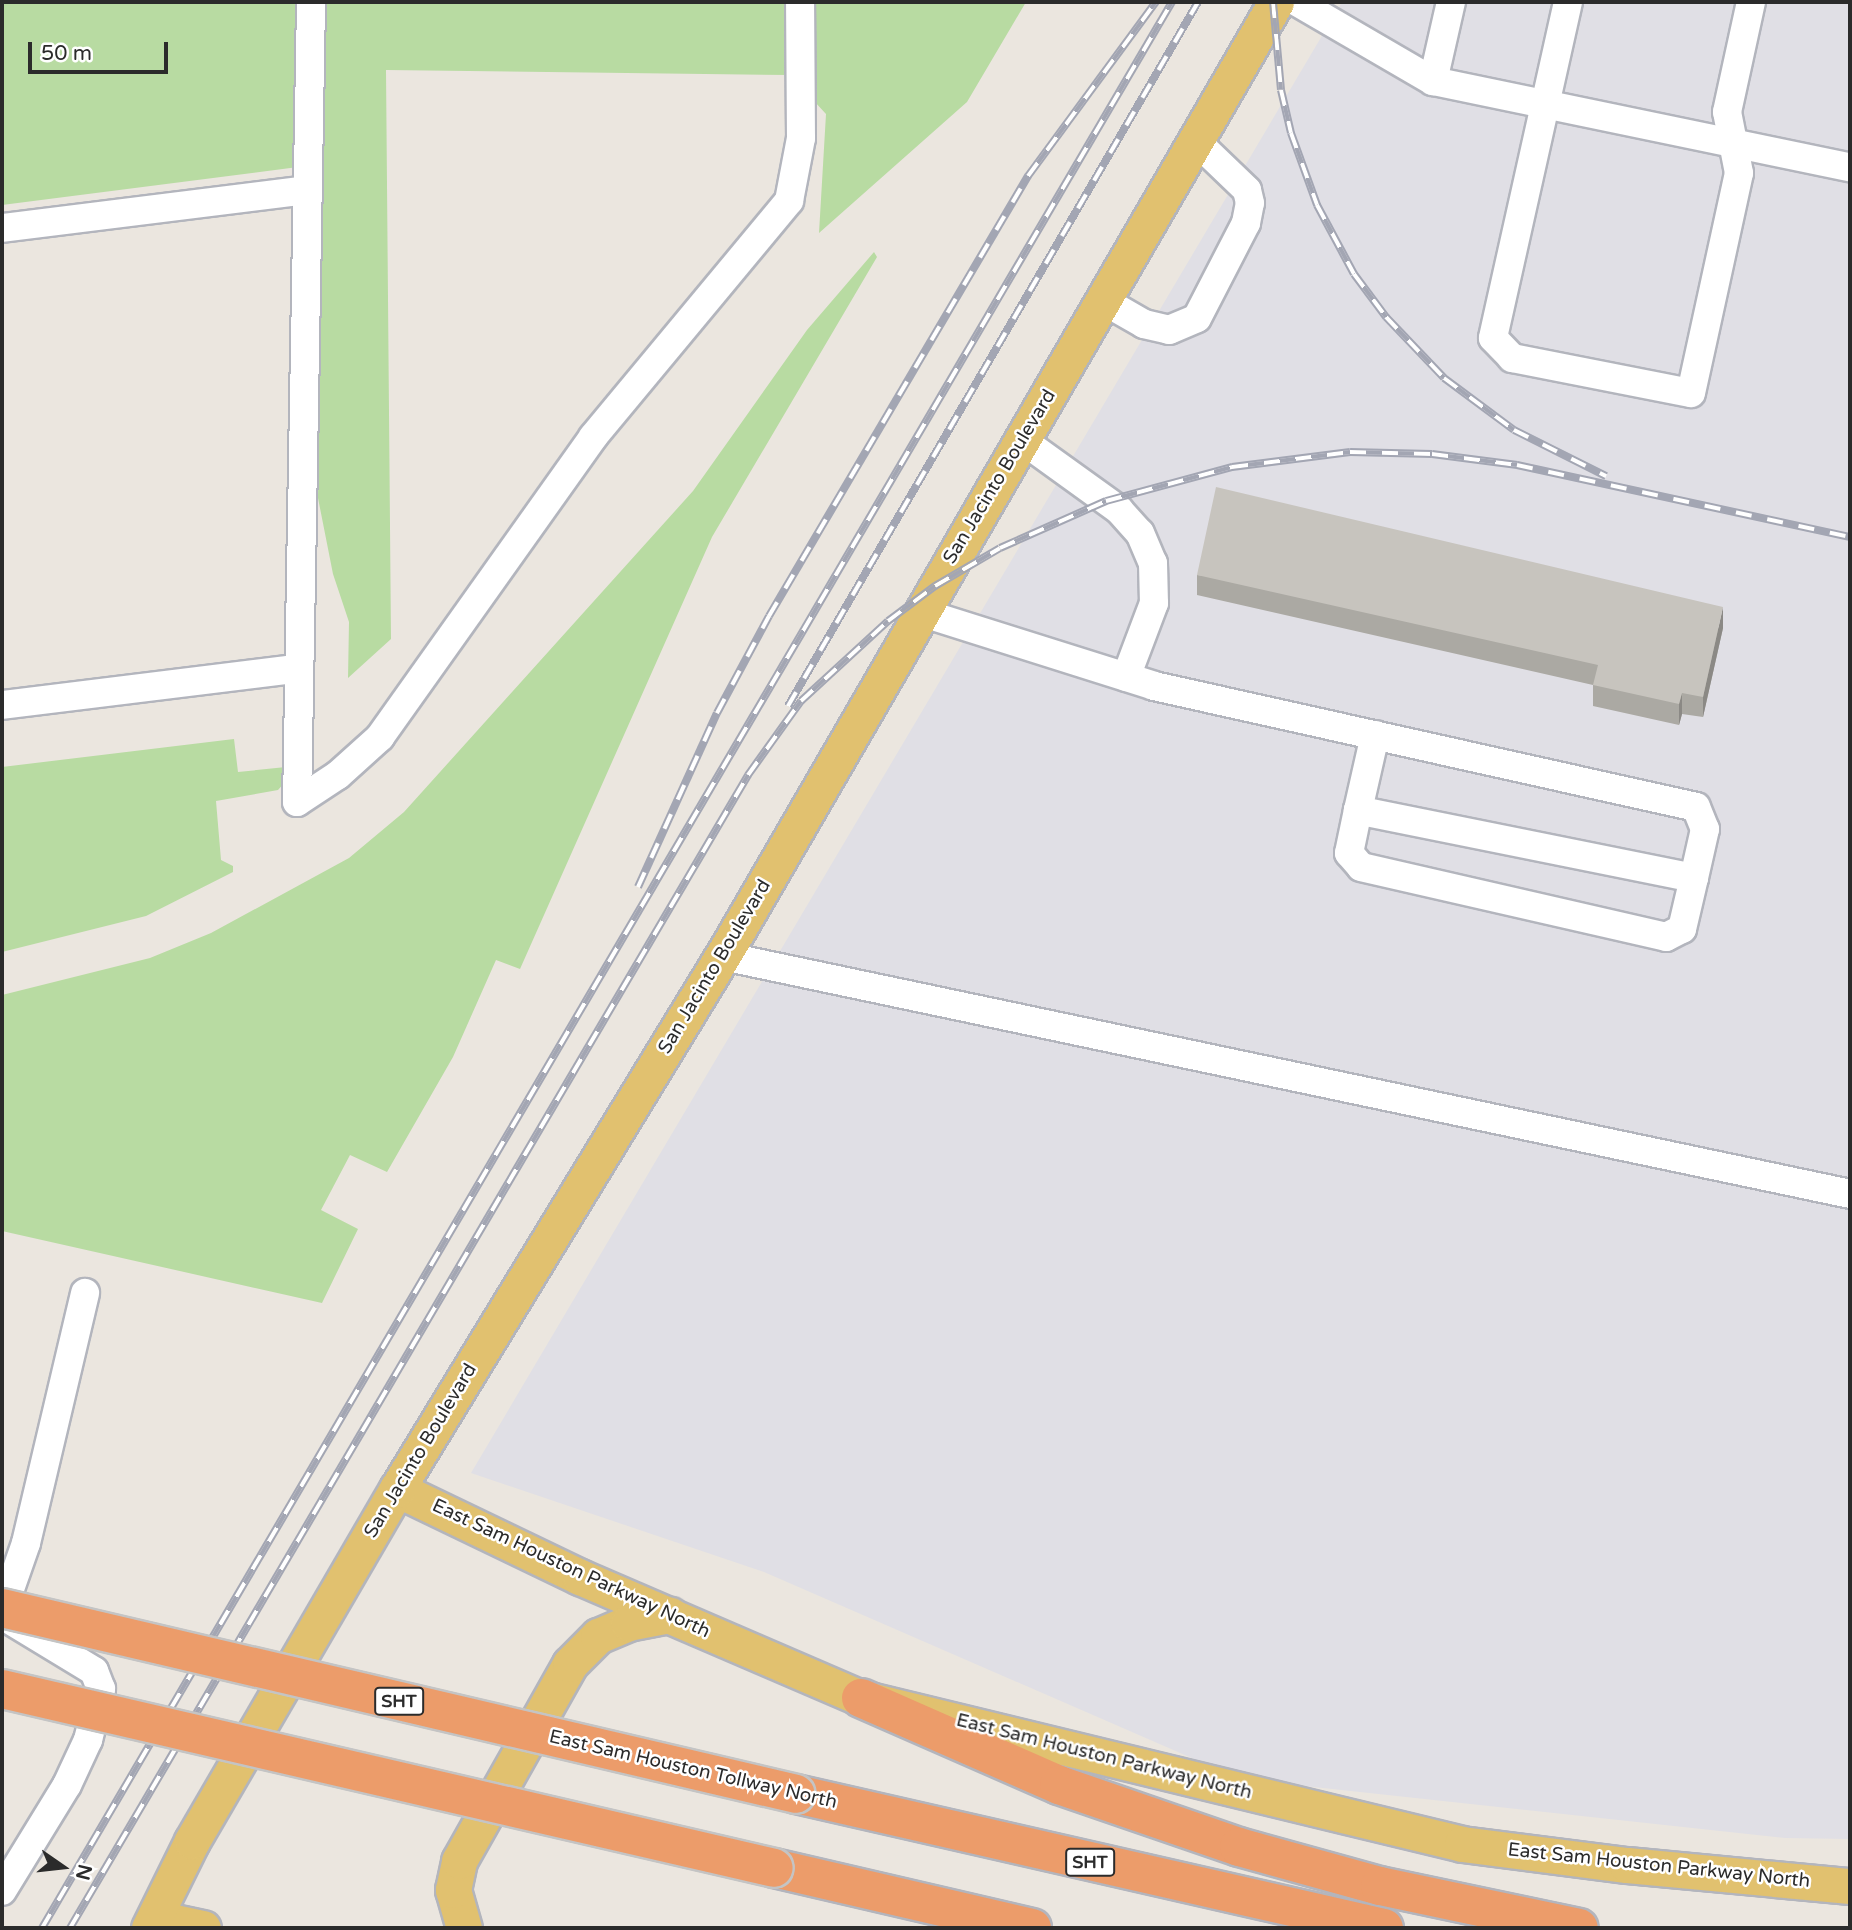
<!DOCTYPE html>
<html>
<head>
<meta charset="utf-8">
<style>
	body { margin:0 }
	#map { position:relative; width:1852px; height:1930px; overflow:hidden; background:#ebe6df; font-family:"Varela Round",sans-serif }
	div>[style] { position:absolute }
	.industrial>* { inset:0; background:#e0dfe5 }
	.green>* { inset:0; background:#b8dba2 }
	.roads { filter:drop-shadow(2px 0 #b3b5bd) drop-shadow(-2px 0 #b3b5bd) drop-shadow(0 2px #b3b5bd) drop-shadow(0 -2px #b3b5bd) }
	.minor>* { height:28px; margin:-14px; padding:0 14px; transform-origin:14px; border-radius:14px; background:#fff }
	.major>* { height:35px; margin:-17.5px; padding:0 17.5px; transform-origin:17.5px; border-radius:17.5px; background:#e1c16f }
	.highway>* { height:38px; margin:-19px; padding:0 19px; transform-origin:19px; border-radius:19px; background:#ec9c6a }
	.rail>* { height:8px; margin-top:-4px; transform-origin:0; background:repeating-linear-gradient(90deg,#fff 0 16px,#a3a6b3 0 32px); box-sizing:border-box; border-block:2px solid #a3a6b3 }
	.bridges { filter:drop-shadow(2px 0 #c4c4c4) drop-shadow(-2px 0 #c4c4c4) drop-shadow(0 2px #c4c4c4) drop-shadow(0 -2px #c4c4c4) }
	.highway-bridge>* { height:38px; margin:-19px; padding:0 19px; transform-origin:19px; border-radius:19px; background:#ec9c6a }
	.wall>* { inset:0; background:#aba9a3 }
	.shaded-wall>* { inset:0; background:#8b8985 }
	.building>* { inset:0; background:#c7c4be }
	span { translate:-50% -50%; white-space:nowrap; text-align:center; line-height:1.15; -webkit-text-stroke:5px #fff; paint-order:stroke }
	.shield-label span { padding:2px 5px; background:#fff; border:2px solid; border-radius:5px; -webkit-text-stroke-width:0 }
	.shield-label { font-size:18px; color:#2b2b2b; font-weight:700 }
	.street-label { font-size:19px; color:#2b2b2b }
	.frame { position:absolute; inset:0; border:4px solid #2b2b2b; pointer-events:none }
	.north { position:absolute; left:28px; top:1832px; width:70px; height:70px; -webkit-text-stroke:5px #fff; paint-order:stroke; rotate:104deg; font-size:19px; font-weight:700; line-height:28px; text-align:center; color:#2b2b2b }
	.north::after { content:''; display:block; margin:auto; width:24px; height:32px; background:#2b2b2b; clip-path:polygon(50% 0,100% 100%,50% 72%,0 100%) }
	.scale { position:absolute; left:28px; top:42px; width:140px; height:32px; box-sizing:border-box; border:4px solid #2b2b2b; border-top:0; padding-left:9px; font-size:21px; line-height:24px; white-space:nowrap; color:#2b2b2b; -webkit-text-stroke:5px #fff; paint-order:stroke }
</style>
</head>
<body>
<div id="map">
	<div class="industrial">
		<div style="clip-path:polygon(1342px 2px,1850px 2px,1850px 1839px,1785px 1838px,1240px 1779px,764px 1572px,471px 1473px)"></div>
	</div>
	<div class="green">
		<div style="clip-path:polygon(2px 2px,301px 2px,298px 167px,2px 205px)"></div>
		<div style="clip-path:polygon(323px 2px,1026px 2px,967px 102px,819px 233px,826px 114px,790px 75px,386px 70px,391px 639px,348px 678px,349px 622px,333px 574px,318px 498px)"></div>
		<div style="clip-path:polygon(874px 252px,877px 257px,712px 537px,520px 969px,496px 960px,453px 1057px,387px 1172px,350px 1155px,321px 1210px,358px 1229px,322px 1303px,2px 1231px,2px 995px,150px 958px,211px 933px,349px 858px,404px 812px,693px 491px,807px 330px)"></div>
		<div style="clip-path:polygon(234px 739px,238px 772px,286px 767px,286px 781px,278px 790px,216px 801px,221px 860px,233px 866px,233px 872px,146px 916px,2px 952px,2px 767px)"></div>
	</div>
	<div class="roads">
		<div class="minor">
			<div style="left:311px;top:2px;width:800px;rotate:91deg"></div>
			<div style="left:297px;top:802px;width:49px;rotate:-33.4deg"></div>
			<div style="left:338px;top:775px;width:57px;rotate:-42.1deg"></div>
			<div style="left:380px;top:737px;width:368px;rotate:-54.6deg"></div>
			<div style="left:593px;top:437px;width:307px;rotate:-50.3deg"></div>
			<div style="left:789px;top:201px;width:64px;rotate:-79.2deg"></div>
			<div style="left:801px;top:138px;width:136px;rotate:-90.4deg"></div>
			<div style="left:1297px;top:2px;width:157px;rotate:30.2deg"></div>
			<div style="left:1433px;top:81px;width:426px;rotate:11.7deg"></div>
			<div style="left:1568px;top:2px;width:344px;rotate:102.6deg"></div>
			<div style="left:1493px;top:338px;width:28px;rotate:46deg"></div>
			<div style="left:1512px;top:358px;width:182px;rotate:11.1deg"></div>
			<div style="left:1691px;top:393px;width:225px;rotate:-77.7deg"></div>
			<div style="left:1739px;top:173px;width:62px;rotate:-101.1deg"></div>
			<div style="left:1727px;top:112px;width:113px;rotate:-77.7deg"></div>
			<div style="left:1433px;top:81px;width:81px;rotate:-77.2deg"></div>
			<div style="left:2px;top:228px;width:307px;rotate:-7.1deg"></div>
			<div style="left:1104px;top:301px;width:46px;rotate:29.9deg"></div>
			<div style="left:1144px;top:324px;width:26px;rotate:13deg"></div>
			<div style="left:1169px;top:330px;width:30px;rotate:-23deg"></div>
			<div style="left:1197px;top:318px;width:107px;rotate:-62.7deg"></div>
			<div style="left:1246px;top:223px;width:20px;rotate:-79deg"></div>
			<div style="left:1250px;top:203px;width:13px;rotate:-103deg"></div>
			<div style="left:1247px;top:190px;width:69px;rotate:-136.2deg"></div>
			<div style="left:1022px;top:440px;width:120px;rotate:35.8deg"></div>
			<div style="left:1119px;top:510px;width:31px;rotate:48deg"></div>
			<div style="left:1140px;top:533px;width:33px;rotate:67deg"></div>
			<div style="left:1153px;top:563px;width:40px;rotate:88.6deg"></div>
			<div style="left:1154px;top:603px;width:79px;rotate:110.7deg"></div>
			<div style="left:920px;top:612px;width:245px;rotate:17.5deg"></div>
			<div style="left:1154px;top:686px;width:555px;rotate:12.58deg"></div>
			<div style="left:1696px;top:807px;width:24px;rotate:68deg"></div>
			<div style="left:1705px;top:829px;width:50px;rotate:102.7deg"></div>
			<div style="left:1694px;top:878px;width:343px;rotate:-168.6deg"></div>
			<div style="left:1358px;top:810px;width:77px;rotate:-77.2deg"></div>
			<div style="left:2px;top:705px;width:296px;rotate:-7deg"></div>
			<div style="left:1358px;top:810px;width:44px;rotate:101.8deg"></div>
			<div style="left:1349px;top:853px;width:18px;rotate:49deg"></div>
			<div style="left:1361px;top:867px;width:313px;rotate:12.9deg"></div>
			<div style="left:1666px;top:937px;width:18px;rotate:-27deg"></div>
			<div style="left:1682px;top:929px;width:52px;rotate:-76.8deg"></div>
			<div style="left:723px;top:956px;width:1152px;rotate:11.92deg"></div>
			<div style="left:2px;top:1612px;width:73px;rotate:-70.8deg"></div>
			<div style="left:26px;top:1543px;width:257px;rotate:-76.7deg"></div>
			<div style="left:2px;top:1891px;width:124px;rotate:-58.5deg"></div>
			<div style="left:67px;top:1785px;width:50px;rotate:-65deg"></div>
			<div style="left:88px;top:1740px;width:53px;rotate:-75.7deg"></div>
			<div style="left:101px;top:1689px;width:19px;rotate:-111deg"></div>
			<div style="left:94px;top:1671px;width:104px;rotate:-148.8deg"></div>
		</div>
		<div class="major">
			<div style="left:397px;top:1489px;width:203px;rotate:25.7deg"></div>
			<div style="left:580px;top:1577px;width:306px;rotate:23.3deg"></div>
			<div style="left:861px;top:1698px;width:618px;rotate:13.65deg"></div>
			<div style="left:1462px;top:1844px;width:166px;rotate:7.3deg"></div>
			<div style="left:1627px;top:1865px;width:224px;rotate:5.4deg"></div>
			<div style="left:155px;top:1918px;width:49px;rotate:11.8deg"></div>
			<div style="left:149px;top:1928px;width:97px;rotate:-63.7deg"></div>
			<div style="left:192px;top:1841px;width:407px;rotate:-59.8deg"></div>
			<div style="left:397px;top:1489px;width:635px;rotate:-58.59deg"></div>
			<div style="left:728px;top:947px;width:1092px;rotate:-59.89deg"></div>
			<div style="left:464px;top:1928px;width:40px;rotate:-106deg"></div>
			<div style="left:453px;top:1890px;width:30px;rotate:-78deg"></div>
			<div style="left:459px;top:1861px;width:226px;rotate:-60.6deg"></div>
			<div style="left:570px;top:1664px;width:40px;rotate:-45deg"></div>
			<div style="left:598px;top:1636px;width:33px;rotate:-23deg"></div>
			<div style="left:628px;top:1623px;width:43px;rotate:-10.8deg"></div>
		</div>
		<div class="highway">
			<div style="left:861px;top:1698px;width:216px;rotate:23.7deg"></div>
			<div style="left:1059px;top:1785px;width:190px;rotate:19deg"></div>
			<div style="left:1239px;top:1847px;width:146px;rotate:15.5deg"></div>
			<div style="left:1380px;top:1886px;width:203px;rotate:11.9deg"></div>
			<div style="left:796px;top:1794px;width:603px;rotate:12.84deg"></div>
			<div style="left:774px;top:1868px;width:265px;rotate:13.1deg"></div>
		</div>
	</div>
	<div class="rail">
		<div style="left:1273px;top:2px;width:88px;rotate:84.8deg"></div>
		<div style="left:1281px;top:90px;width:44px;rotate:76.9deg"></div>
		<div style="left:1291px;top:133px;width:77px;rotate:70.1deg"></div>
		<div style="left:1317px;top:205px;width:78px;rotate:61.8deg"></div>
		<div style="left:1354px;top:274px;width:54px;rotate:53.3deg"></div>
		<div style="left:1386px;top:317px;width:84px;rotate:46.4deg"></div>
		<div style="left:1444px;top:378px;width:87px;rotate:36.6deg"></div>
		<div style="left:1514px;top:430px;width:103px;rotate:26.6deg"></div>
		<div style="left:788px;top:706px;width:815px;rotate:-59.78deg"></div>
		<div style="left:638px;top:887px;width:191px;rotate:-65.6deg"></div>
		<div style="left:717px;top:713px;width:110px;rotate:-61.8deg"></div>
		<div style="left:769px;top:616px;width:511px;rotate:-59.52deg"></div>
		<div style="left:1028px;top:176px;width:216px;rotate:-53.7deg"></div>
		<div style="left:42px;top:1928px;width:2233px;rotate:-59.6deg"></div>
		<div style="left:70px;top:1928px;width:1338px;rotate:-59.54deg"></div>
		<div style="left:748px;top:775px;width:91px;rotate:-54.4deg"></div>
		<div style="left:801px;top:701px;width:118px;rotate:-42.6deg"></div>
		<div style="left:888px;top:621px;width:59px;rotate:-36.7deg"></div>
		<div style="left:935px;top:586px;width:75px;rotate:-30.3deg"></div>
		<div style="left:1000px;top:548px;width:116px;rotate:-23.9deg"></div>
		<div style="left:1106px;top:501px;width:131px;rotate:-15.1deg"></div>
		<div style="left:1232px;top:467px;width:119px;rotate:-7.2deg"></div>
		<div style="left:1350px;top:452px;width:82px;rotate:1.4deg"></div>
		<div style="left:1432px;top:454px;width:86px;rotate:7.4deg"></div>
		<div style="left:1517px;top:465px;width:341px;rotate:12.2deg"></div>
	</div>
	<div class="bridges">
		<div class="highway-bridge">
			<div style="left:2px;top:1608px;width:815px;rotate:13.18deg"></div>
			<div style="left:2px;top:1689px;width:792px;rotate:13.05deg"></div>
		</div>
	</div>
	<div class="wall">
		<div style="clip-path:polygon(1197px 575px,1723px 628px,1703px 717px,1682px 714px,1679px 725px,1593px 706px,1593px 685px,1197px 595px)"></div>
	</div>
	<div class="shaded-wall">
		<div style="clip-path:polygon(1723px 607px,1723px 628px,1703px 717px,1703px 697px)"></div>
		<div style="clip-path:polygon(1682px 693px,1682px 714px,1679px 725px,1679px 704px)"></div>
	</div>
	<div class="building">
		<div style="clip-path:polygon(1216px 487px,1723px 607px,1703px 697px,1682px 693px,1679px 704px,1593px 685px,1598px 665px,1197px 575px)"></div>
	</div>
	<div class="shield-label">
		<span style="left:399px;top:1701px">SHT</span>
		<span style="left:1090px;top:1862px">SHT</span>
	</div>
	<div class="street-label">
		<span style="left:1000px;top:477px;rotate:-59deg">San Jacinto Boulevard</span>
		<span style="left:715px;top:967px;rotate:-59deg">San Jacinto Boulevard</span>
		<span style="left:421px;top:1451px;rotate:-59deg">San Jacinto Boulevard</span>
		<span style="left:571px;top:1569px;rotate:25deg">East Sam Houston Parkway North</span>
		<span style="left:1104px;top:1757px;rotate:14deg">East Sam Houston Parkway North</span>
		<span style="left:693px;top:1770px;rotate:13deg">East Sam Houston Tollway North</span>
		<span style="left:1659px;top:1866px;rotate:6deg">East Sam Houston Parkway North</span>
	</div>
	<div class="frame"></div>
	<div class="north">N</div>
	<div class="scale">50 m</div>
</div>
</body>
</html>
